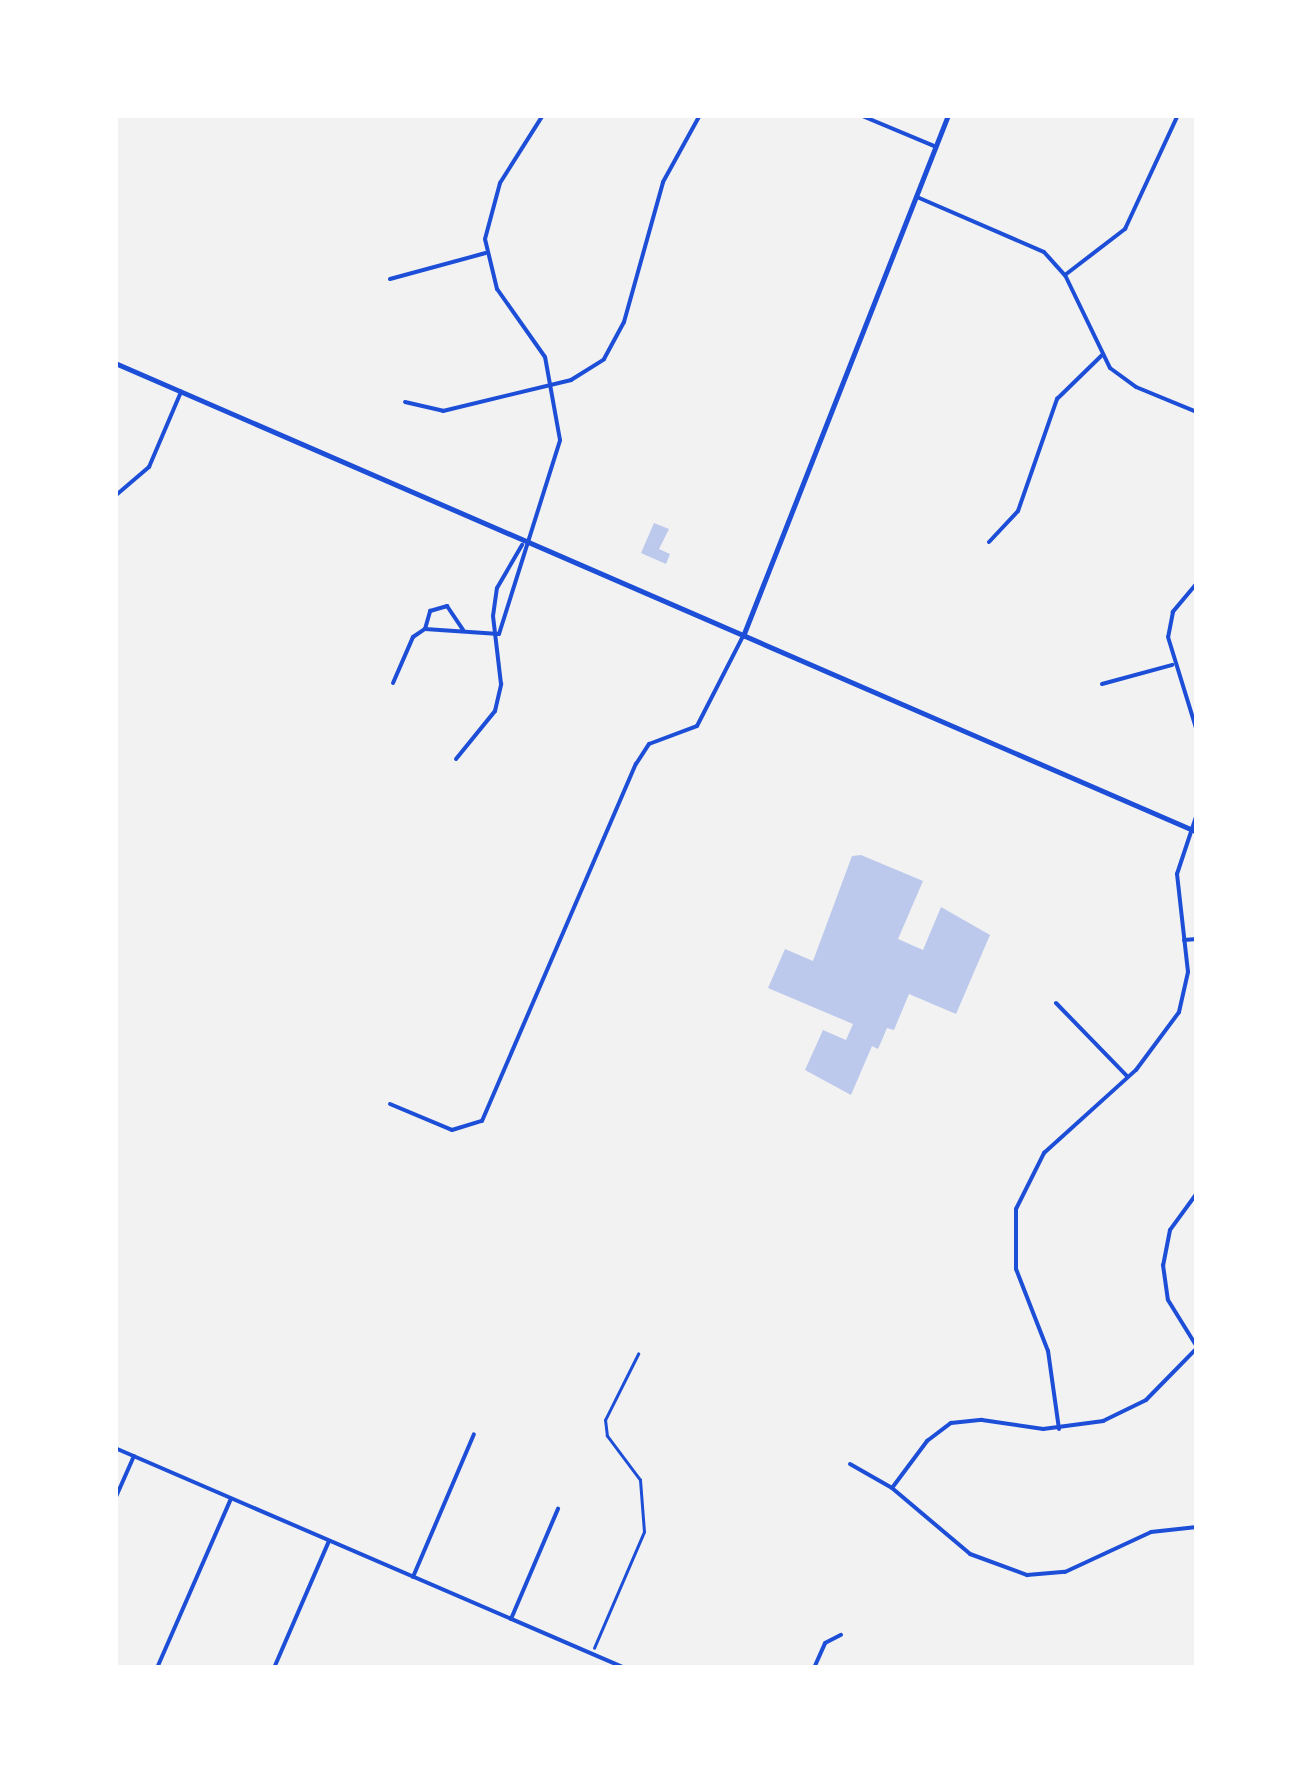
<!DOCTYPE html>
<html>
<head>
<meta charset="utf-8">
<style>
	body { margin:0 }
	#map { position:relative; width:1312px; height:1783px; overflow:hidden; background:#f2f2f2; font-family:"Archivo Narrow",sans-serif }
	div>[style] { position:absolute }
	.building>* { inset:0; background:#bdc9ec }
	.path>* { height:2.5px; margin:-1.25px; padding:0 1.25px; transform-origin:1.25px; border-radius:1.25px; background:#1d4ed8 }
	.minor>* { height:4px; margin:-2px; padding:0 2px; transform-origin:2px; border-radius:2px; background:#1d4ed8 }
	.tertiary>* { height:5px; margin:-2.5px; padding:0 2.5px; transform-origin:2.5px; border-radius:2.5px; background:#1d4ed8 }
	span { translate:-50% -50%; white-space:nowrap; text-align:center; line-height:1.15; -webkit-text-stroke:10px #fff; paint-order:stroke }
	.frame { position:absolute; inset:0; border:118px solid #fff; pointer-events:none }
</style>
</head>
<body>
<div id="map">
	<div class="building">
		<div style="clip-path:polygon(654px 523px,669px 529px,659px 549px,670px 554px,666px 564px,641px 553px)"></div>
		<div style="clip-path:polygon(861px 855px,923px 881px,898px 939px,923px 950px,941px 907px,990px 935px,956px 1014px,909px 994px,894px 1030px,887px 1028px,878px 1049px,872px 1046px,851px 1095px,805px 1070px,823px 1030px,846px 1040px,853px 1024px,768px 988px,785px 949px,813px 961px,852px 856px)"></div>
	</div>
	<div class="path">
		<div style="left:594px;top:1648px;width:126px;rotate:-66.7deg"></div>
		<div style="left:644px;top:1532px;width:52px;rotate:-94.4deg"></div>
		<div style="left:640px;top:1480px;width:55px;rotate:-126.9deg"></div>
		<div style="left:607px;top:1436px;width:16px;rotate:-97deg"></div>
		<div style="left:605px;top:1420px;width:74px;rotate:-63.4deg"></div>
	</div>
	<div class="minor">
		<div style="left:860px;top:115px;width:80px;rotate:22.7deg"></div>
		<div style="left:917px;top:197px;width:138px;rotate:23.4deg"></div>
		<div style="left:1044px;top:252px;width:31px;rotate:48deg"></div>
		<div style="left:1065px;top:275px;width:103px;rotate:64.2deg"></div>
		<div style="left:1110px;top:368px;width:32px;rotate:36deg"></div>
		<div style="left:1136px;top:387px;width:66px;rotate:22.3deg"></div>
		<div style="left:1065px;top:275px;width:76px;rotate:-37.5deg"></div>
		<div style="left:1125px;top:229px;width:126px;rotate:-65.1deg"></div>
		<div style="left:390px;top:279px;width:99px;rotate:-15.2deg"></div>
		<div style="left:405px;top:402px;width:39px;rotate:13deg"></div>
		<div style="left:443px;top:411px;width:132px;rotate:-13.6deg"></div>
		<div style="left:571px;top:380px;width:39px;rotate:-32deg"></div>
		<div style="left:604px;top:359px;width:42px;rotate:-61.6deg"></div>
		<div style="left:624px;top:322px;width:145px;rotate:-74.4deg"></div>
		<div style="left:663px;top:182px;width:77px;rotate:-61.1deg"></div>
		<div style="left:115px;top:496px;width:45px;rotate:-40.5deg"></div>
		<div style="left:149px;top:467px;width:82px;rotate:-66.9deg"></div>
		<div style="left:989px;top:542px;width:42px;rotate:-46.9deg"></div>
		<div style="left:1018px;top:511px;width:119px;rotate:-70.8deg"></div>
		<div style="left:1057px;top:399px;width:62px;rotate:-44.3deg"></div>
		<div style="left:1197px;top:583px;width:38px;rotate:130deg"></div>
		<div style="left:1173px;top:612px;width:25px;rotate:101deg"></div>
		<div style="left:1168px;top:637px;width:98px;rotate:72.9deg"></div>
		<div style="left:425px;top:629px;width:19px;rotate:-74deg"></div>
		<div style="left:430px;top:611px;width:18px;rotate:-16deg"></div>
		<div style="left:447px;top:606px;width:29px;rotate:56deg"></div>
		<div style="left:499px;top:634px;width:203px;rotate:-72.5deg"></div>
		<div style="left:560px;top:440px;width:84px;rotate:-100.2deg"></div>
		<div style="left:545px;top:357px;width:83px;rotate:-125.2deg"></div>
		<div style="left:497px;top:289px;width:51px;rotate:-103.5deg"></div>
		<div style="left:485px;top:239px;width:58px;rotate:-75deg"></div>
		<div style="left:500px;top:183px;width:80px;rotate:-57.7deg"></div>
		<div style="left:393px;top:683px;width:50px;rotate:-66.5deg"></div>
		<div style="left:413px;top:637px;width:14px;rotate:-34deg"></div>
		<div style="left:425px;top:629px;width:74px;rotate:3.9deg"></div>
		<div style="left:1102px;top:684px;width:73px;rotate:-15.2deg"></div>
		<div style="left:456px;top:759px;width:62px;rotate:-50.9deg"></div>
		<div style="left:495px;top:711px;width:28px;rotate:-77deg"></div>
		<div style="left:501px;top:684px;width:68px;rotate:-96.7deg"></div>
		<div style="left:493px;top:616px;width:28px;rotate:-82deg"></div>
		<div style="left:497px;top:588px;width:50px;rotate:-59.8deg"></div>
		<div style="left:1184px;top:940px;width:13px;rotate:-4deg"></div>
		<div style="left:1056px;top:1003px;width:103px;rotate:45.8deg"></div>
		<div style="left:390px;top:1104px;width:67px;rotate:22.8deg"></div>
		<div style="left:452px;top:1130px;width:31px;rotate:-17deg"></div>
		<div style="left:482px;top:1121px;width:389px;rotate:-66.7deg"></div>
		<div style="left:636px;top:764px;width:24px;rotate:-57deg"></div>
		<div style="left:649px;top:744px;width:51px;rotate:-20.6deg"></div>
		<div style="left:697px;top:726px;width:101px;rotate:-62.9deg"></div>
		<div style="left:1197px;top:1193px;width:46px;rotate:126.1deg"></div>
		<div style="left:1170px;top:1230px;width:36px;rotate:101deg"></div>
		<div style="left:1163px;top:1265px;width:35px;rotate:82deg"></div>
		<div style="left:1168px;top:1300px;width:55px;rotate:58.3deg"></div>
		<div style="left:1059px;top:1429px;width:79px;rotate:-98deg"></div>
		<div style="left:1048px;top:1351px;width:88px;rotate:-111.3deg"></div>
		<div style="left:1016px;top:1269px;width:60px;rotate:-90deg"></div>
		<div style="left:1016px;top:1209px;width:63px;rotate:-63.4deg"></div>
		<div style="left:1044px;top:1153px;width:124px;rotate:-42.1deg"></div>
		<div style="left:1136px;top:1070px;width:72px;rotate:-53.4deg"></div>
		<div style="left:1179px;top:1012px;width:41px;rotate:-77.3deg"></div>
		<div style="left:1188px;top:972px;width:99px;rotate:-96.4deg"></div>
		<div style="left:1177px;top:874px;width:63px;rotate:-71.6deg"></div>
		<div style="left:115px;top:1448px;width:555px;rotate:23.33deg"></div>
		<div style="left:850px;top:1464px;width:48px;rotate:29.7deg"></div>
		<div style="left:892px;top:1488px;width:102px;rotate:40.2deg"></div>
		<div style="left:970px;top:1554px;width:61px;rotate:20.2deg"></div>
		<div style="left:1027px;top:1575px;width:38px;rotate:-5deg"></div>
		<div style="left:1065px;top:1572px;width:95px;rotate:-24.9deg"></div>
		<div style="left:1151px;top:1532px;width:46px;rotate:-6.2deg"></div>
		<div style="left:892px;top:1488px;width:59px;rotate:-53.3deg"></div>
		<div style="left:927px;top:1441px;width:30px;rotate:-37deg"></div>
		<div style="left:951px;top:1423px;width:31px;rotate:-6deg"></div>
		<div style="left:982px;top:1420px;width:62px;rotate:8.4deg"></div>
		<div style="left:1043px;top:1429px;width:61px;rotate:-7.6deg"></div>
		<div style="left:1103px;top:1421px;width:48px;rotate:-26deg"></div>
		<div style="left:1146px;top:1400px;width:73px;rotate:-45.6deg"></div>
		<div style="left:115px;top:1499px;width:47px;rotate:-66.2deg"></div>
		<div style="left:413px;top:1577px;width:155px;rotate:-66.9deg"></div>
		<div style="left:511px;top:1619px;width:120px;rotate:-66.9deg"></div>
		<div style="left:157px;top:1668px;width:184px;rotate:-66.4deg"></div>
		<div style="left:274px;top:1668px;width:138px;rotate:-66.6deg"></div>
		<div style="left:814px;top:1668px;width:27px;rotate:-66deg"></div>
		<div style="left:825px;top:1643px;width:18px;rotate:-27deg"></div>
	</div>
	<div class="tertiary">
		<div style="left:115px;top:363px;width:1179px;rotate:23.43deg"></div>
		<div style="left:743px;top:636px;width:560px;rotate:-68.52deg"></div>
	</div>
	<div class="frame"></div>
</div>
</body>
</html>
